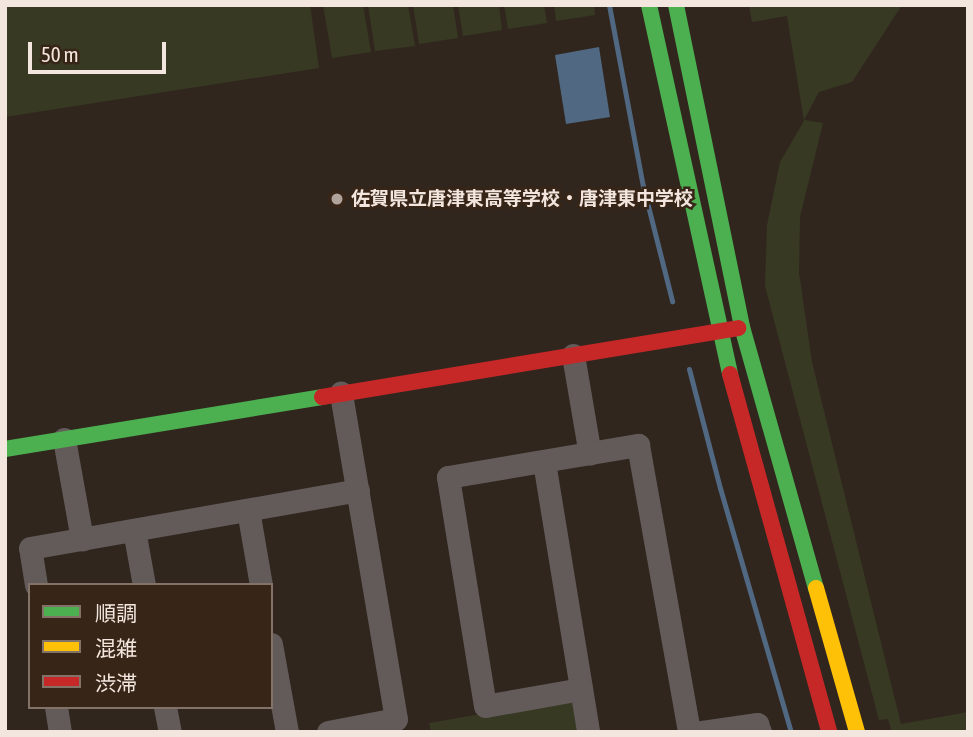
<!DOCTYPE html>
<html>
<head>
<meta charset="utf-8">
<style>
	body { margin:0 }
	#map { position:relative; width:973px; height:737px; overflow:hidden; background:#30261e; font-family:"Asap Condensed","Noto Sans JP",sans-serif }
	div>[style] { position:absolute }
	.green>* { inset:0; background:#373923 }
	.water>* { inset:0; background:#506882 }
	.stream>* { height:5px; margin:-2.5px; padding:0 2.5px; transform-origin:2.5px; border-radius:2.5px; background:#506882 }
	.street>* { height:23px; margin:-11.5px; padding:0 11.5px; transform-origin:11.5px; border-radius:11.5px; background:#625b5a }
	.fast>* { height:16px; margin:-8px; padding:0 8px; transform-origin:8px; border-radius:8px; background:#4caf50 }
	.slow>* { height:16px; margin:-8px; padding:0 8px; transform-origin:8px; border-radius:8px; background:#ffc107 }
	.jam>* { height:16px; margin:-8px; padding:0 8px; transform-origin:8px; border-radius:8px; background:#c62828 }
	.dots>* { width:19px; height:19px; translate:-50% -50%; box-sizing:border-box; border:4px solid #372517; border-radius:50% }
	span { translate:-50% -50%; white-space:nowrap; text-align:center; line-height:1.15; -webkit-text-stroke:5px #372517; paint-order:stroke }
	.poi-label { font-size:19px; color:#f3e6de; font-weight:700 }
	.left { translate:0 -50%; text-align:left }
	.frame { position:absolute; inset:0; border:7px solid #f3e6de; pointer-events:none }
	.legend { position:absolute; left:28px; top:583px; width:245px; height:126px; box-sizing:border-box; background:#372517; border:2px solid #827267; margin:0; padding:9px 12px; list-style:none; font-size:21px; color:#f3e6de }
	.legend li { display:flex; align-items:center; gap:14px; height:35px }
	.legend b { width:35px; border:2px solid #827267 }
	.scale { position:absolute; left:28px; top:42px; width:138px; height:32px; box-sizing:border-box; border:4px solid #f3e6de; border-top:0; padding-left:9px; font-size:21px; line-height:24px; white-space:nowrap; color:#f3e6de; -webkit-text-stroke:5px #372517; paint-order:stroke }
</style>
</head>
<body>
<div id="map">
	<div class="green">
		<div style="clip-path:polygon(5px 5px,310px 5px,319px 68px,5px 117px)"></div>
		<div style="clip-path:polygon(323px 5px,363px 5px,371px 52px,332px 58px)"></div>
		<div style="clip-path:polygon(368px 5px,408px 5px,415px 46px,375px 51px)"></div>
		<div style="clip-path:polygon(413px 5px,453px 5px,458px 38px,419px 44px)"></div>
		<div style="clip-path:polygon(458px 5px,499px 5px,502px 30px,463px 36px)"></div>
		<div style="clip-path:polygon(504px 5px,544px 5px,547px 23px,508px 29px)"></div>
		<div style="clip-path:polygon(554px 5px,594px 5px,595px 15px,556px 21px)"></div>
		<div style="clip-path:polygon(749px 5px,902px 5px,852px 82px,819px 92px,804px 120px,823px 123px,800px 217px,799px 273px,812px 362px,901px 724px,968px 712px,968px 732px,892px 732px,888px 719px,879px 720px,765px 286px,767px 225px,780px 162px,804px 121px,787px 16px,752px 22px)"></div>
		<div style="clip-path:polygon(574px 698px,580px 732px,431px 732px,429px 723px)"></div>
	</div>
	<div class="water">
		<div style="clip-path:polygon(599px 47px,610px 117px,566px 124px,555px 55px)"></div>
	</div>
	<div class="stream">
		<div style="left:609px;top:5px;width:184px;rotate:79.4deg"></div>
		<div style="left:643px;top:186px;width:119px;rotate:75.8deg"></div>
		<div style="left:689px;top:369px;width:123px;rotate:75.4deg"></div>
		<div style="left:720px;top:488px;width:254px;rotate:73.8deg"></div>
	</div>
	<div class="street">
		<div style="left:573px;top:355px;width:100px;rotate:80.3deg"></div>
		<div style="left:64px;top:439px;width:102px;rotate:79.8deg"></div>
		<div style="left:544px;top:462px;width:274px;rotate:80.7deg"></div>
		<div style="left:248px;top:510px;width:76px;rotate:80.2deg"></div>
		<div style="left:134px;top:530px;width:56px;rotate:79.7deg"></div>
		<div style="left:36px;top:585px;width:37px;rotate:-99deg"></div>
		<div style="left:30px;top:548px;width:333px;rotate:-10deg"></div>
		<div style="left:271px;top:644px;width:89px;rotate:79.7deg"></div>
		<div style="left:581px;top:689px;width:97px;rotate:170deg"></div>
		<div style="left:485px;top:706px;width:232px;rotate:-99.2deg"></div>
		<div style="left:448px;top:477px;width:193px;rotate:-9.6deg"></div>
		<div style="left:638px;top:445px;width:291px;rotate:79.9deg"></div>
		<div style="left:56px;top:707px;width:25px;rotate:81deg"></div>
		<div style="left:165px;top:707px;width:25px;rotate:79deg"></div>
		<div style="left:328px;top:732px;width:69px;rotate:-10.8deg"></div>
		<div style="left:396px;top:719px;width:331px;rotate:-99.6deg"></div>
		<div style="left:702px;top:732px;width:56px;rotate:-8.3deg"></div>
		<div style="left:757px;top:724px;width:9px;rotate:69deg"></div>
	</div>
	<div class="fast">
		<div style="left:649px;top:5px;width:378px;rotate:77.6deg"></div>
		<div style="left:676px;top:5px;width:329px;rotate:78.4deg"></div>
		<div style="left:742px;top:327px;width:271px;rotate:74.2deg"></div>
		<div style="left:5px;top:449px;width:321px;rotate:-9.3deg"></div>
	</div>
	<div class="slow">
		<div style="left:816px;top:588px;width:150px;rotate:74.1deg"></div>
	</div>
	<div class="jam">
		<div style="left:730px;top:374px;width:371px;rotate:74.5deg"></div>
		<div style="left:322px;top:397px;width:422px;rotate:-9.4deg"></div>
	</div>
	<div class="dots">
		<div style="left:337px;top:199px;background:#afa39b"></div>
	</div>
	<div class="poi-label">
		<span class="left" style="left:351px;top:199px">佐賀県立唐津東高等学校・唐津東中学校</span>
	</div>
	<div class="frame"></div>
	<ul class="legend">
	<li><b style="height:9px;background:#4caf50"></b>順調</li>
	<li><b style="height:9px;background:#ffc107"></b>混雑</li>
	<li><b style="height:9px;background:#c62828"></b>渋滞</li>
	</ul>
	<div class="scale">50 m</div>
</div>
</body>
</html>
